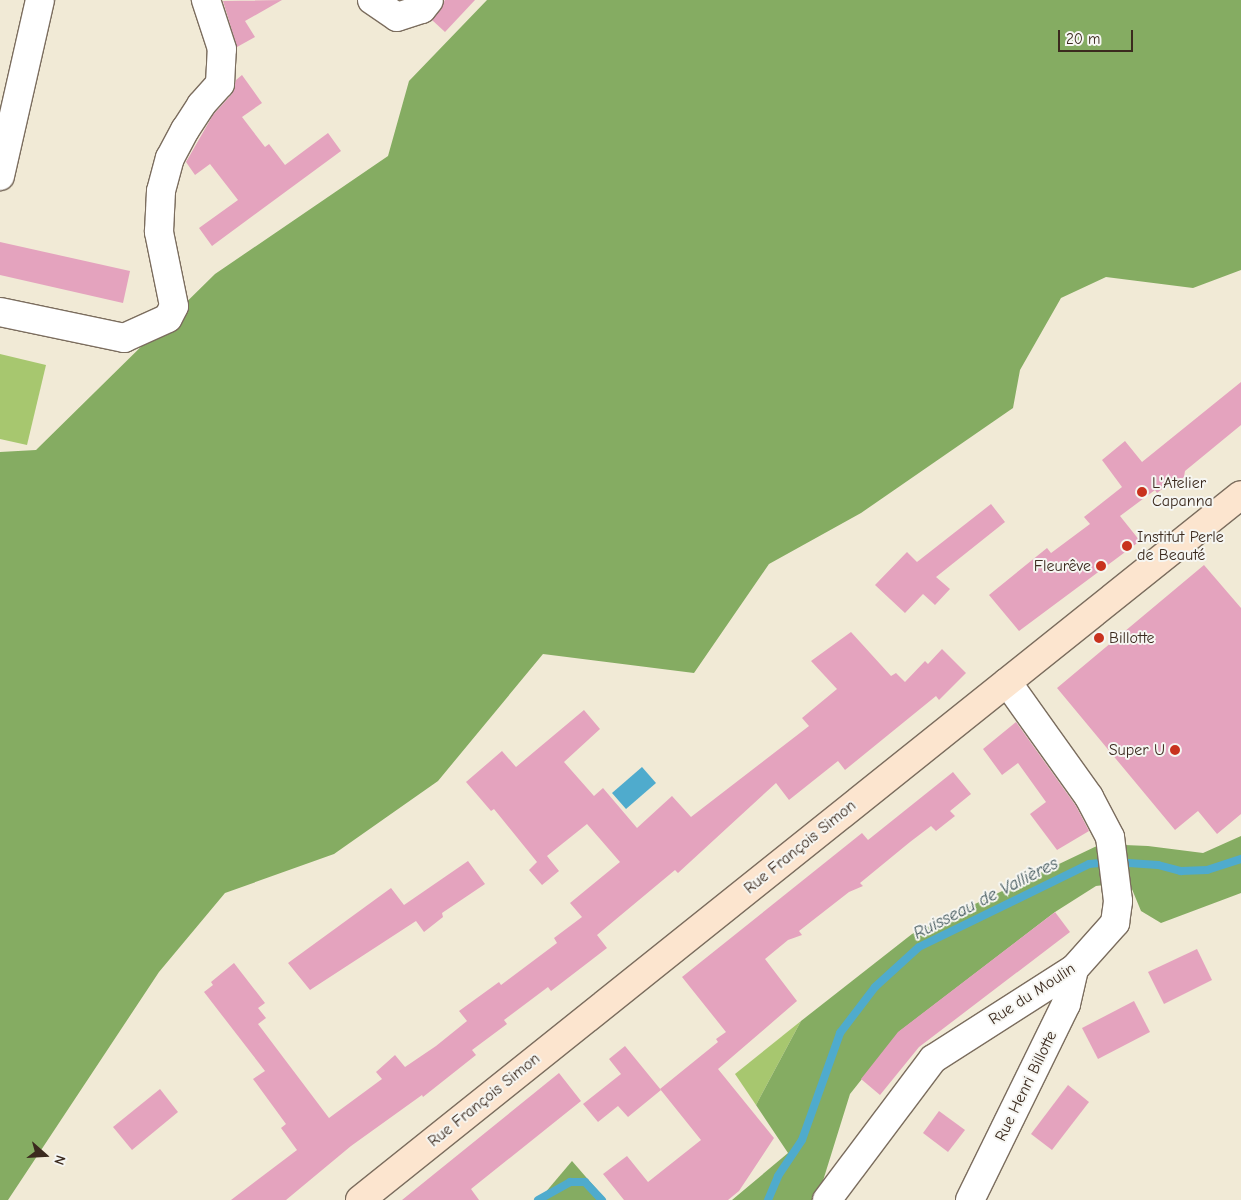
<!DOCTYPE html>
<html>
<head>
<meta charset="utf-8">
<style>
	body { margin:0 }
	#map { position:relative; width:1241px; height:1200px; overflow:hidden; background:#f1ead6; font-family:"Comic Neue",sans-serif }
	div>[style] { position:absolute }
	.green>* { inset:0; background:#a7c76f }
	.forest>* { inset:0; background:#85ac62 }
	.water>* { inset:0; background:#4fabcd }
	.stream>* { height:8px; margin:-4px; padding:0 4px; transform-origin:4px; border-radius:4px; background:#4fabcd }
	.building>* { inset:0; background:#e4a3be }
	.roads { filter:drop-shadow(1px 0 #7b6d5e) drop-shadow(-1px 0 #7b6d5e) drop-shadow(0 1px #7b6d5e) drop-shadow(0 -1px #7b6d5e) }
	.minor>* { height:28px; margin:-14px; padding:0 14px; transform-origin:14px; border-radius:14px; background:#fff }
	.secondary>* { height:28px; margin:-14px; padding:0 14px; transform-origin:14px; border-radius:14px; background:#fce5cf }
	.dots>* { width:14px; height:14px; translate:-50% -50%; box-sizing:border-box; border:2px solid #f6f6f2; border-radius:50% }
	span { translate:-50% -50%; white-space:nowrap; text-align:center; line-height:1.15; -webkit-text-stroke:4px #f6f6f2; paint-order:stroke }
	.poi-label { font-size:16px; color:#3b2a1e }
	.left { translate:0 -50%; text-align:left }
	.right { translate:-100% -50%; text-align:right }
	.street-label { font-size:16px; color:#3b2a1e }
	.water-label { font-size:18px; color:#42575b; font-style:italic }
	.north { position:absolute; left:20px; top:1130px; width:50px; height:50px; -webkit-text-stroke:4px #f6f6f2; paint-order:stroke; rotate:109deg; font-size:14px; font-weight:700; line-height:20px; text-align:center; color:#3b2a1e }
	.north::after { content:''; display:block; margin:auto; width:18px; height:22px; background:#3b2a1e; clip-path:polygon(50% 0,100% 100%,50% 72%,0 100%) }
	.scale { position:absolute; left:1058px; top:30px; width:75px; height:22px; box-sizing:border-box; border:2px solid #3b2a1e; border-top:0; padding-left:6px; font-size:15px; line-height:18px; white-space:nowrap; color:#3b2a1e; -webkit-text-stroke:4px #f6f6f2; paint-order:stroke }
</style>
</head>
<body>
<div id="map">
	<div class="green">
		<div style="clip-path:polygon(0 354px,46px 365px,27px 445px,0 439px)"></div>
		<div style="clip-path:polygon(801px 1021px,756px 1105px,735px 1074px)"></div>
	</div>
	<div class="forest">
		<div style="clip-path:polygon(487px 0,1241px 0,1241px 270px,1193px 288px,1106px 277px,1061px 298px,1020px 370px,1013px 408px,861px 513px,769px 564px,694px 673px,543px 654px,438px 781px,334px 854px,225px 893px,159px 972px,8px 1200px,0 1200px,0 452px,36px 450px,215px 274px,388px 156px,409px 81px)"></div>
		<div style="clip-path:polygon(1241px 836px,1241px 893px,1161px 923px,1141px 911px,1129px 882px,1096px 886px,1055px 912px,900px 1031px,850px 1094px,817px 1200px,732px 1200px,788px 1153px,756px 1105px,801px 1021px,912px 934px,1101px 844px,1148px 846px,1203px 853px)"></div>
		<div style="clip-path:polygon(572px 1161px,606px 1200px,539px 1200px)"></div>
	</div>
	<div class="water">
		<div style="clip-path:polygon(642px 767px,656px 783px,626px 809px,612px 793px)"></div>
	</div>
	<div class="stream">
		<div style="left:538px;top:1200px;width:37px;rotate:-29deg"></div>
		<div style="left:570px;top:1182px;width:15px"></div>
		<div style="left:585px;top:1182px;width:25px;rotate:47deg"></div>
		<div style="left:768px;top:1200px;width:26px;rotate:-67deg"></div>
		<div style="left:778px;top:1176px;width:43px;rotate:-56.3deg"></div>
		<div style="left:802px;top:1140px;width:114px;rotate:-70.4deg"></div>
		<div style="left:840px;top:1033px;width:58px;rotate:-52.7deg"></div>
		<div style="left:875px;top:987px;width:59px;rotate:-42.3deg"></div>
		<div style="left:919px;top:947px;width:189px;rotate:-26deg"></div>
		<div style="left:1089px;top:864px;width:25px;rotate:-5deg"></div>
		<div style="left:1114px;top:862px;width:44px;rotate:3.9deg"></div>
		<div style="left:1158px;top:865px;width:24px;rotate:15deg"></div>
		<div style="left:1181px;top:871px;width:26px;rotate:-2deg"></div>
		<div style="left:1207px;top:870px;width:36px;rotate:-18deg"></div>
	</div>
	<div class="building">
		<div style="clip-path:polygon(282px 0,245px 21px,255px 37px,237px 47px,223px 1px)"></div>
		<div style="clip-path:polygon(445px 0,475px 0,445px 32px,432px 20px)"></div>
		<div style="clip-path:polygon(242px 75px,262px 103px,242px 117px,265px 147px,269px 144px,285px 165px,328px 133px,341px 151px,212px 246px,199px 228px,238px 200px,210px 164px,195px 175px,186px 162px,213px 115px,232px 94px,236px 80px)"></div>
		<div style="clip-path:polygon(0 242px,130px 271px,123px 303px,0 275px)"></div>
		<div style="clip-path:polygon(1241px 382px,1241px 425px,1185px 471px,1184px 477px,1178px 482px,1170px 483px,1157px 493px,1155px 490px,1120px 516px,1140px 541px,1019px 631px,989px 595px,1047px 548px,1051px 553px,1090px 524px,1084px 517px,1122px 487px,1102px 460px,1125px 441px,1142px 462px)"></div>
		<div style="clip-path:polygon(991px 504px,1005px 522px,936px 577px,950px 589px,935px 605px,923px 594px,905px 613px,875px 585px,907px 552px,917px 562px)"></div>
		<div style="clip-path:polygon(1204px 565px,1241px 608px,1241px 814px,1217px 834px,1198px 811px,1175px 830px,1057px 688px)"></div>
		<div style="clip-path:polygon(851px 632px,891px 676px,896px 673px,905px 682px,925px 661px,928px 664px,942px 649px,966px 673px,939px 700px,936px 696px,845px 770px,838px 761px,789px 800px,776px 783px,678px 873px,675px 870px,597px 935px,607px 948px,551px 991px,548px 987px,504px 1020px,507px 1024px,472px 1050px,476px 1055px,423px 1097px,422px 1095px,351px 1146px,286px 1200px,231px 1200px,297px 1150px,281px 1128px,286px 1124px,253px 1079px,265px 1071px,204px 992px,213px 985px,211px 982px,234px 963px,265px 1003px,258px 1008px,266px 1018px,258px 1024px,329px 1118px,382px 1079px,376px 1072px,395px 1055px,405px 1067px,436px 1046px,467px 1021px,459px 1011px,499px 982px,501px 985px,557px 943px,554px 938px,582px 917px,570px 903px,620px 862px,587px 824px,547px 856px,559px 871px,542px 885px,529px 870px,537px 862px,494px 809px,491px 811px,466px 782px,502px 751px,516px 767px,584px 710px,600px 729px,564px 762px,594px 796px,603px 788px,637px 828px,672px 796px,691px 817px,809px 726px,802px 718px,837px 689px,811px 661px)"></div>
		<div style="clip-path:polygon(1016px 722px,1076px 806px,1089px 831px,1057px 850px,1030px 814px,1046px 802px,1018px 763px,1002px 775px,983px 749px)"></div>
		<div style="clip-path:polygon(953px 772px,971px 794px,950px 811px,955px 816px,936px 831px,931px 826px,910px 842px,860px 883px,863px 886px,849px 892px,799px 931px,802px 935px,788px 940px,765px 959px,797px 1001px,718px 1069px,774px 1138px,739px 1191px,728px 1200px,624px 1200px,603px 1174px,627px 1156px,648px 1182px,701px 1140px,660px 1089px,718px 1042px,716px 1039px,726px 1032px,682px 977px,862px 833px,868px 840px)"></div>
		<div style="clip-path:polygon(468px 861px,485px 884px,442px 913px,443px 917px,424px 932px,416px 921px,310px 990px,288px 963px,391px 888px,404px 905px)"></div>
		<div style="clip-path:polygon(1055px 912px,1070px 932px,919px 1047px,880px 1095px,861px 1079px,898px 1032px)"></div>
		<div style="clip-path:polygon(1197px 949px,1212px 980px,1164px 1004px,1148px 972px)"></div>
		<div style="clip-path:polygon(1134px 1001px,1150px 1032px,1098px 1059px,1082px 1028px)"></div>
		<div style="clip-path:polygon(625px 1046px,661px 1090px,628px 1117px,618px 1106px,598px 1122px,583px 1104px,621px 1074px,609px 1059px)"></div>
		<div style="clip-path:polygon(559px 1073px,581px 1101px,471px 1189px,479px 1200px,402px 1200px)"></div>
		<div style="clip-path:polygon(1068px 1085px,1089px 1102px,1052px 1150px,1031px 1134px)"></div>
		<div style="clip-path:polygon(160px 1089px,178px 1112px,132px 1150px,113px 1127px)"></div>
		<div style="clip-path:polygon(939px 1111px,965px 1130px,948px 1152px,923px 1133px)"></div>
	</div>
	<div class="roads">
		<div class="minor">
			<div style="left:372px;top:0;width:30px;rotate:34deg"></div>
			<div style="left:397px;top:17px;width:26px;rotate:-18deg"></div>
			<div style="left:422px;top:9px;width:11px;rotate:-52deg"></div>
			<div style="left:0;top:176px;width:180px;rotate:-77.2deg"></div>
			<div style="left:0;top:312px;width:127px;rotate:11.8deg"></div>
			<div style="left:124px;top:338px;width:48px;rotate:-24.4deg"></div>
			<div style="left:168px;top:318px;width:13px;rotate:-63deg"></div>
			<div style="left:174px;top:306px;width:76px;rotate:-101.5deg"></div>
			<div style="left:159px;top:232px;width:41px;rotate:-87.2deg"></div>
			<div style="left:161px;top:191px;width:34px;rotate:-75deg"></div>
			<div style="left:170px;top:158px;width:32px;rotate:-62deg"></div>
			<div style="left:185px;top:130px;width:30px;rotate:-57deg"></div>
			<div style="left:201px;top:105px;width:28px;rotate:-48deg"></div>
			<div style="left:220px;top:84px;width:35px;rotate:-87deg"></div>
			<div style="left:222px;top:49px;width:52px;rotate:-108.1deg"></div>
			<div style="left:827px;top:1200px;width:176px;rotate:-53.1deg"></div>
			<div style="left:933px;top:1059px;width:167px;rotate:-32.6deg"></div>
			<div style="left:1074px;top:969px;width:62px;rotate:-48.3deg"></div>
			<div style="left:1115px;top:923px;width:22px;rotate:-82deg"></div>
			<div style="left:1118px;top:901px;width:64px;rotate:-97.1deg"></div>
			<div style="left:1110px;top:837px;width:45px;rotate:-117.7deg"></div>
			<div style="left:1089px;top:797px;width:141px;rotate:-125.5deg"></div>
			<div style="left:970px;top:1200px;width:218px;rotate:-63.9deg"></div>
			<div style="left:1066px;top:1004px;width:36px;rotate:-77deg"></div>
		</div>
		<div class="secondary">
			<div style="left:360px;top:1200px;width:1128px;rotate:-38.67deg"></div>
		</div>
	</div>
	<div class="dots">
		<div style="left:1142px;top:492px;background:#c8321e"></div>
		<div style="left:1127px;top:546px;background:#c8321e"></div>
		<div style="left:1101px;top:566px;background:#c8321e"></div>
		<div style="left:1099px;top:638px;background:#c8321e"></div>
		<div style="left:1175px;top:750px;background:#c8321e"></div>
	</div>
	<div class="poi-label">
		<span class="left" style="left:1152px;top:492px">L'Atelier<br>Capanna</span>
		<span class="left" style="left:1137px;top:546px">Institut Perle<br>de Beauté</span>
		<span class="right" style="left:1091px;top:566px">Fleurêve</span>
		<span class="left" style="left:1109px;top:638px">Billotte</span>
		<span class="right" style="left:1165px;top:750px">Super U</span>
	</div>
	<div class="street-label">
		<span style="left:800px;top:847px;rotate:-39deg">Rue François Simon</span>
		<span style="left:1032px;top:994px;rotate:-33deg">Rue du Moulin</span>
		<span style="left:1026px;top:1086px;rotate:-64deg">Rue Henri Billotte</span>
		<span style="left:484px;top:1100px;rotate:-39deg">Rue François Simon</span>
	</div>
	<div class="water-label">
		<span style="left:986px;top:899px;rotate:-27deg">Ruisseau de Vallières</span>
	</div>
	<div class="north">N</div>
	<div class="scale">20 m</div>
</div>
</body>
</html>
